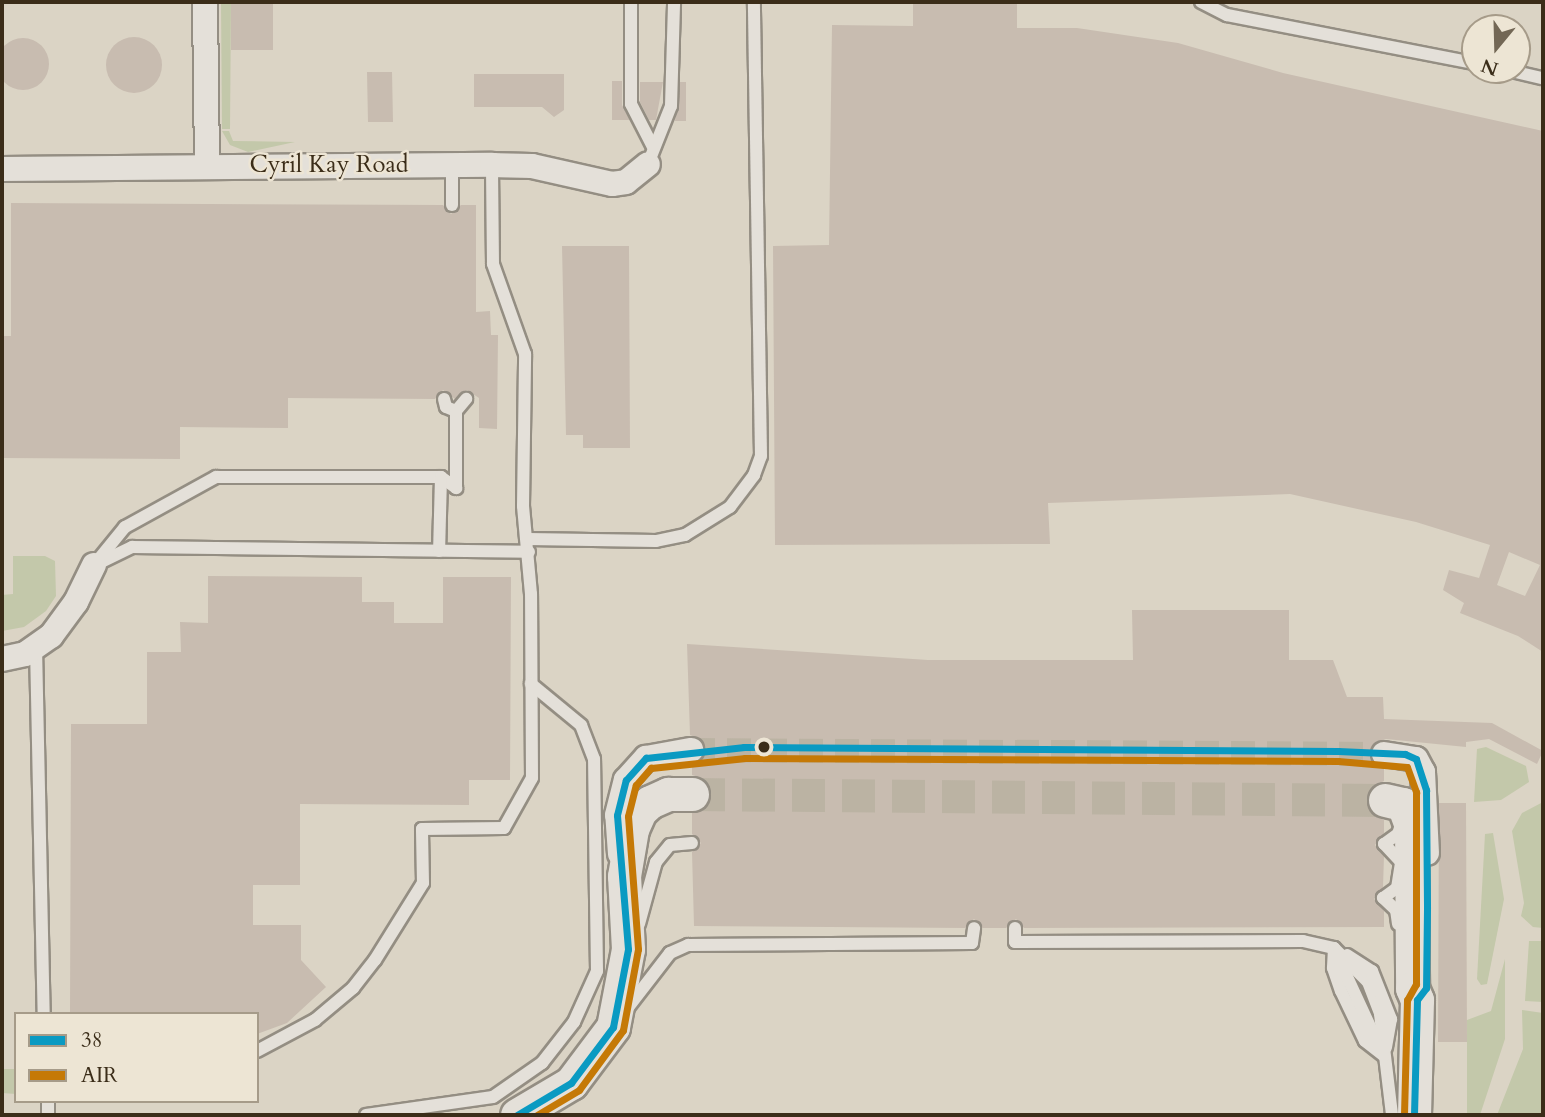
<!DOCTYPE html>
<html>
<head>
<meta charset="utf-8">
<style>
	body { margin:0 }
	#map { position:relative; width:1545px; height:1117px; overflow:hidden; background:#dbd4c5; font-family:Cardo,serif }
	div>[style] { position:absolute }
	.green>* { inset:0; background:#c3c8aa }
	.building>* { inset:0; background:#c8bcb0 }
	.round { border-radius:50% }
	.street-tunnel>* { height:24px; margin-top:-12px; transform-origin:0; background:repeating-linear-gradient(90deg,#bbb3a3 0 24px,transparent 0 36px) }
	.secondary-tunnel>* { height:33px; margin-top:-16.5px; transform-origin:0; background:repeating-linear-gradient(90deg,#bbb3a3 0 33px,transparent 0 50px) }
	.roads { filter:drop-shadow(2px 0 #948e83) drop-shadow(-2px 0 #948e83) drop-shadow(0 2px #948e83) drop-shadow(0 -2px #948e83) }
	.lane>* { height:12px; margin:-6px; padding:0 6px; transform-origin:6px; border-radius:6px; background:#e4e0d9 }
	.street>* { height:24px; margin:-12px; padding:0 12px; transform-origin:12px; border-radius:12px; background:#e4e0d9 }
	.secondary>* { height:33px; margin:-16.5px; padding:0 16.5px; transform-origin:16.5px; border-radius:16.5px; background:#e4e0d9 }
	.bus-1>* { height:7px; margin:-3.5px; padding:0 3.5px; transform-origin:3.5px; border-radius:3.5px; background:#0a9ac2 }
	.bus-2>* { height:7px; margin:-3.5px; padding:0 3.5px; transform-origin:3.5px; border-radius:3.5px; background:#c57906 }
	.dots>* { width:19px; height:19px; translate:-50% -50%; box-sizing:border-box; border:4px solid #ede5d4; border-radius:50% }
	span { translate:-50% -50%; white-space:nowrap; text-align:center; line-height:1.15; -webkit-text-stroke:5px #ede5d4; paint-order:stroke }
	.street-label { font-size:24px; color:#3b2d19 }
	.frame { position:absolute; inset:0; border:4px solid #3b2d19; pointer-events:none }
	.legend { position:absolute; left:14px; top:1012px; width:245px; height:91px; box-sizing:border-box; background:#ede5d4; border:2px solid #a69b89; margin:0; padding:9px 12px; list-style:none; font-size:21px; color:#3b2d19 }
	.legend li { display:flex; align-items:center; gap:14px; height:35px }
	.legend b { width:35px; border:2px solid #a69b89 }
	.north { position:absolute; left:1461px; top:14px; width:70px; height:70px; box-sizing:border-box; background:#ede5d4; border:2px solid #a69b89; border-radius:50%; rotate:199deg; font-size:19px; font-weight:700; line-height:28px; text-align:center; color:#3b2d19 }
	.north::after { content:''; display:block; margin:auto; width:24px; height:32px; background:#736755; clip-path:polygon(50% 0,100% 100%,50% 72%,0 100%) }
</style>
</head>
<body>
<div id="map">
	<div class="green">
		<div style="clip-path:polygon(221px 2px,231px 2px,230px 129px,222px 129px)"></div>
		<div style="clip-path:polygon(222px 131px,229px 131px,233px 141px,295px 142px,248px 152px,230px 145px)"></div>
		<div style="clip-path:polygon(13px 556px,45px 556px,55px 561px,56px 596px,46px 611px,24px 627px,2px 631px,2px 595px,13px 594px)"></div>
		<div style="clip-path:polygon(1486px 747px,1526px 766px,1529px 782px,1501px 800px,1474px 802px,1477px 749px)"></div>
		<div style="clip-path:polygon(1543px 802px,1543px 928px,1533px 927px,1521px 916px,1524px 903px,1512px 831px,1522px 813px)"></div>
		<div style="clip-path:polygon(1493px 833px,1504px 899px,1487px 984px,1481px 985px,1477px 979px,1485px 834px)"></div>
		<div style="clip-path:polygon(1529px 941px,1543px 941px,1543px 1002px,1525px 1001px)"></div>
		<div style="clip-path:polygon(1505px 959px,1505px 1039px,1480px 1115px,1467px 1115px,1467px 1020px,1491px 1011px)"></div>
		<div style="clip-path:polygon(1522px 1010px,1543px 1013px,1543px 1115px,1497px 1115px,1523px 1049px)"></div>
		<div style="clip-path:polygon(2px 1069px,16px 1069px,16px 1094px,2px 1093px)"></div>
	</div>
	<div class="building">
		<div style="clip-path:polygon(231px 2px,273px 2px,273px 50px,231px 50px)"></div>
		<div style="clip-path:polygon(evenodd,913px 2px,1017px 2px,1017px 28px,1077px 28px,1178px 43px,1283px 73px,1543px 131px,1543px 652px,1518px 636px,1460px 613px,1464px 603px,1443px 590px,1449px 570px,1479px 578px,1490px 545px,1416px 522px,1290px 494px,1048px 503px,1050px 544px,775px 545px,773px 246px,829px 245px,832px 25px,913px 26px,913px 2px,1509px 552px,1540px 565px,1525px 596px,1497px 585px,1509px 552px)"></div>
		<div class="round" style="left:106px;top:37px;width:56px;height:56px"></div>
		<div class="round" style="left:-3px;top:38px;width:52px;height:52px"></div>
		<div style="clip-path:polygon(367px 72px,392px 72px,393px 122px,368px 122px)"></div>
		<div style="clip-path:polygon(474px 74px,564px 74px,564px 110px,554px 117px,542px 107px,474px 107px)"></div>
		<div style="clip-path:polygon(612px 81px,622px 81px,622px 105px,630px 120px,612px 120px)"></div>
		<div style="clip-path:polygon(640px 82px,663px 82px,656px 120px,649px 120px,640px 102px)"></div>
		<div style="clip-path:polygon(680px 82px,686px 82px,686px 121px,675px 121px)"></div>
		<div style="clip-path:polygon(11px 203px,443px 205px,451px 214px,461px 205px,476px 205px,476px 312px,490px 311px,491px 335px,498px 335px,497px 429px,479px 428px,479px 398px,467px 390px,455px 399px,443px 390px,435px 399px,288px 398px,288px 428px,180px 427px,180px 459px,2px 458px,2px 336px,11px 336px)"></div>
		<div style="clip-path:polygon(562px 246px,629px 246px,630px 448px,583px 448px,583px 435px,566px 435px)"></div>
		<div style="clip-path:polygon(208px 576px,362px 577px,362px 602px,394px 602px,394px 623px,443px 623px,443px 577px,511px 577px,510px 780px,469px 780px,469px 805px,300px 804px,300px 885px,253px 885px,253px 925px,301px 925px,301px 960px,326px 987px,287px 1023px,257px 1034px,257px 1014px,70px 1014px,71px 724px,147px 724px,147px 652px,181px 652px,180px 622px,208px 623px)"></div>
		<div style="clip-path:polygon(1132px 610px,1289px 610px,1289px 660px,1333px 660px,1347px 697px,1383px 697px,1384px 719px,1492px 723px,1543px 751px,1537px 764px,1489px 739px,1466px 742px,1466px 747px,1386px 739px,1373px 744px,1370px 759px,1384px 769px,1384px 781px,1370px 788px,1367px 805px,1373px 815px,1384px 820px,1384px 833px,1375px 845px,1384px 856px,1383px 887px,1374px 899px,1384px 911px,1384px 927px,1024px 928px,1016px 919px,1006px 928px,983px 928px,974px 919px,965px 928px,694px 926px,692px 852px,701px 843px,692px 834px,692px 813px,708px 804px,711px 793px,702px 778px,692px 775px,692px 765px,701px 761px,706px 748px,702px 740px,690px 735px,687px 644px,928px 660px,1133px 660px)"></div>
		<div style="clip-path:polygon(1439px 803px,1466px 803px,1467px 1042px,1438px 1042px)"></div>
	</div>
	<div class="street-tunnel">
		<div style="left:691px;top:750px;width:693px;rotate:0.33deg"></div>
	</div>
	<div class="secondary-tunnel">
		<div style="left:692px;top:794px;width:693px;rotate:0.5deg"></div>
	</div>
	<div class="roads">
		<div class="lane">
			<div style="left:631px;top:2px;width:102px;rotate:90deg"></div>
			<div style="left:631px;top:104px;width:48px;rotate:62.9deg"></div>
			<div style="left:1201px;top:2px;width:29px;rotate:27deg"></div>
			<div style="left:1227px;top:15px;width:253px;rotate:11deg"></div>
			<div style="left:1507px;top:70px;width:37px;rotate:13deg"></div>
			<div style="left:648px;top:164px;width:62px;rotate:-68.4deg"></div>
			<div style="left:671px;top:106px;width:104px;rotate:-88.3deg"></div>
			<div style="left:452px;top:205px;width:40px;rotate:-90deg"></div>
			<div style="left:444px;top:399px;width:8px;rotate:76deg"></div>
			<div style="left:446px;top:407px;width:11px;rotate:22deg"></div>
			<div style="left:441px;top:477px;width:19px;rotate:36deg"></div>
			<div style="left:456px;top:488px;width:77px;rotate:-90deg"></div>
			<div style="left:456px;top:411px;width:16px;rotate:-50deg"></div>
			<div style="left:528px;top:539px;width:128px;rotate:0.9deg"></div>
			<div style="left:656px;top:541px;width:30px;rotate:-12deg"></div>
			<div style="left:685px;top:535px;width:53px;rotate:-31.9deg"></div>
			<div style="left:730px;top:507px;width:40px;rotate:-53deg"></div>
			<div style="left:754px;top:475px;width:20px;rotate:-70deg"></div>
			<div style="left:761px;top:456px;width:454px;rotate:-90.9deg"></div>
			<div style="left:99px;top:563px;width:37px;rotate:-26deg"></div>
			<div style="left:132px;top:547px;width:397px;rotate:0.7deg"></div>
			<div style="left:94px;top:565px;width:49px;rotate:-50.8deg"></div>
			<div style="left:125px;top:527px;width:104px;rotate:-28.8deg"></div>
			<div style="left:216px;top:477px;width:225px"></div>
			<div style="left:441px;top:477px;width:74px;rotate:91.5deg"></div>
			<div style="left:36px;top:647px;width:367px;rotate:88.8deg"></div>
			<div style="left:639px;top:924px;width:64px;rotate:-74.7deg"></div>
			<div style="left:656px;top:862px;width:22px;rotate:-51deg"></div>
			<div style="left:670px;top:845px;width:22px;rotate:-5deg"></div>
			<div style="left:1398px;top:924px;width:14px;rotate:-98deg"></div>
			<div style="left:1396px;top:910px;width:18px;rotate:-137deg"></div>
			<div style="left:1383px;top:898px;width:17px;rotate:-36deg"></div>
			<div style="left:1397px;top:888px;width:26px;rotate:-81deg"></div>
			<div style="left:1401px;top:862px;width:25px;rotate:-133deg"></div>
			<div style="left:1384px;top:844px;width:17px;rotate:-36deg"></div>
			<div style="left:1398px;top:834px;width:9px;rotate:-72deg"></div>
			<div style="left:1015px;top:928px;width:14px;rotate:90deg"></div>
			<div style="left:1015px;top:942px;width:288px;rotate:-0.2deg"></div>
			<div style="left:1303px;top:941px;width:32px;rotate:13deg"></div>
			<div style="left:1334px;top:948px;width:48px;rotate:45deg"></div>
			<div style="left:1368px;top:982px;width:34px;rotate:69deg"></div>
			<div style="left:1380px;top:1014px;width:102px;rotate:83.2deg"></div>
			<div style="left:1334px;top:948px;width:20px;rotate:93deg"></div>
			<div style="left:1333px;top:968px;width:24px;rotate:71deg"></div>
			<div style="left:1341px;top:991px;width:55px;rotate:64.4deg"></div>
			<div style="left:1365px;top:1041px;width:24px;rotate:38deg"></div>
			<div style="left:1337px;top:955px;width:100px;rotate:65.2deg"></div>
			<div style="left:1347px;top:955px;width:30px;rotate:33deg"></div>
			<div style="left:1372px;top:971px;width:52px;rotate:68.4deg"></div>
			<div style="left:1391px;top:1019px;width:29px;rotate:100deg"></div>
			<div style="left:626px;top:1010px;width:72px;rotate:-52.3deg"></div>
			<div style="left:670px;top:953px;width:20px;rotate:-24deg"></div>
			<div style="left:688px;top:945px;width:284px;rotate:-0.4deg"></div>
			<div style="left:972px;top:943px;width:15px;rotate:-82deg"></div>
			<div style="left:257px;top:1051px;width:66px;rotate:-28.1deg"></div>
			<div style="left:315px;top:1020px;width:50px;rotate:-40.1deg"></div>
			<div style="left:353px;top:988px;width:36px;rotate:-52deg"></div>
			<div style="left:375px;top:960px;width:91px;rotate:-58.1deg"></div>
			<div style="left:423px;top:883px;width:54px;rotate:-91.1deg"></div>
			<div style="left:422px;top:829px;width:82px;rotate:-0.7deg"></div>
			<div style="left:504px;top:828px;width:57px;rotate:-60.8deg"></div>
			<div style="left:532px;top:778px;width:184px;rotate:-90.3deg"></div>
			<div style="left:531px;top:594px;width:88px;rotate:-95.2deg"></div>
			<div style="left:523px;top:506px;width:152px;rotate:-89.2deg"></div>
			<div style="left:525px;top:354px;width:96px;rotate:-109.6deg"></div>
			<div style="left:493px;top:264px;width:99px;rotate:-90.6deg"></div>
			<div style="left:48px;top:1115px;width:14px;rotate:-90deg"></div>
			<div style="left:366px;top:1115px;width:128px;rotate:-8.1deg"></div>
			<div style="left:493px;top:1097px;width:60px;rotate:-34.8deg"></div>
			<div style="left:542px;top:1063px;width:52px;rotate:-52deg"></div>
			<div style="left:574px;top:1022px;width:56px;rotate:-65.7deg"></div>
			<div style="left:597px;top:971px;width:212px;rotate:-90.8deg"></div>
			<div style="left:594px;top:759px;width:36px;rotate:-111deg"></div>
			<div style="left:581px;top:725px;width:65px;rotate:-140.6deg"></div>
		</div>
		<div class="street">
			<div style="left:205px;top:2px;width:163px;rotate:89.3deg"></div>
			<div style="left:2px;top:169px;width:490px;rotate:-0.5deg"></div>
			<div style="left:492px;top:165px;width:40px;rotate:1.4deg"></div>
			<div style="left:532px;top:166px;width:82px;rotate:12.7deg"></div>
			<div style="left:612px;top:184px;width:14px;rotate:-8deg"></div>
			<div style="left:626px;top:182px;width:28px;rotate:-39deg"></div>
			<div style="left:2px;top:659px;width:24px;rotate:-12deg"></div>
			<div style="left:25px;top:654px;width:32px;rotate:-35deg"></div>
			<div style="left:51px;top:636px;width:42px;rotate:-53.7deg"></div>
			<div style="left:76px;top:602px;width:41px;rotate:-64.1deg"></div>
			<div style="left:1384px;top:754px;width:32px;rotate:9deg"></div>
			<div style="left:1416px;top:759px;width:15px;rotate:62deg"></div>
			<div style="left:1423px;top:772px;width:81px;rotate:87.2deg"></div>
			<div style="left:620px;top:854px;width:39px;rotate:-94deg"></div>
			<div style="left:617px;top:815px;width:36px;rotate:-76deg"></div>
			<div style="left:626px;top:780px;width:30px;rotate:-48deg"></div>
			<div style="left:646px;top:758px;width:46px;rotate:-10.1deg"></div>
		</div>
		<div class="secondary">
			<div style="left:1385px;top:800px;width:18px;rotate:13deg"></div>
			<div style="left:1403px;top:804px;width:23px;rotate:70deg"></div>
			<div style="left:1411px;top:826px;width:162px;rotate:89.6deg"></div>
			<div style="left:1412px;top:988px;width:13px;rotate:67deg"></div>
			<div style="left:1417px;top:1000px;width:115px;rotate:91.5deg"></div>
			<div style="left:517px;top:1115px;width:63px;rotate:-30.7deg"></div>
			<div style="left:571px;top:1083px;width:70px;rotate:-53.1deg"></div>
			<div style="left:613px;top:1027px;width:79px;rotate:-79.1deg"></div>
			<div style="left:628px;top:949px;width:73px;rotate:-93.1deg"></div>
			<div style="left:624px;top:876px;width:48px;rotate:-80.3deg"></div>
			<div style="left:632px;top:829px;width:20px;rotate:-66deg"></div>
			<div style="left:640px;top:811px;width:13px;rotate:-42deg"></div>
			<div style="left:650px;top:802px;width:20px;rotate:-24deg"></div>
			<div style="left:668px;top:794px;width:24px"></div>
		</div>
	</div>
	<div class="bus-1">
		<div style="left:517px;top:1115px;width:63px;rotate:-30.7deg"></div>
		<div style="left:571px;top:1083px;width:70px;rotate:-53.1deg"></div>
		<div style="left:613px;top:1027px;width:79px;rotate:-79.1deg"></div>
		<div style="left:628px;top:949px;width:134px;rotate:-94.7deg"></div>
		<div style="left:617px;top:815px;width:36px;rotate:-76deg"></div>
		<div style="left:626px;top:780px;width:30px;rotate:-48deg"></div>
		<div style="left:646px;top:758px;width:99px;rotate:-6.4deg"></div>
		<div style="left:744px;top:747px;width:594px;rotate:0.39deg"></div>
		<div style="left:1338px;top:751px;width:67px;rotate:2.6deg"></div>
		<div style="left:1405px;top:754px;width:12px;rotate:24deg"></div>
		<div style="left:1416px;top:759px;width:33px;rotate:72deg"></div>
		<div style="left:1426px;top:790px;width:119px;rotate:89.5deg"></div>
		<div style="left:1427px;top:909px;width:79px;rotate:90.7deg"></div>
		<div style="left:1426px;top:988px;width:15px;rotate:127deg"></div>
		<div style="left:1417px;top:1000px;width:115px;rotate:91.5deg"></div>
	</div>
	<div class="bus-2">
		<div style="left:537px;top:1115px;width:49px;rotate:-30.8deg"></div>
		<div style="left:579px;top:1090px;width:74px;rotate:-53.7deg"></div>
		<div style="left:623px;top:1030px;width:82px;rotate:-79.5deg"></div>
		<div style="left:638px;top:949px;width:133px;rotate:-94.3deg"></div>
		<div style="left:628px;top:816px;width:32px;rotate:-76deg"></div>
		<div style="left:636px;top:785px;width:23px;rotate:-49deg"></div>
		<div style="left:651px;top:768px;width:95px;rotate:-6.1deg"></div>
		<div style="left:745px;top:758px;width:593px;rotate:0.29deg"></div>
		<div style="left:1338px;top:761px;width:69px;rotate:5deg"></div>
		<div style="left:1407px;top:767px;width:27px;rotate:70deg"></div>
		<div style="left:1416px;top:792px;width:192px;rotate:90deg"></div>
		<div style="left:1416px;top:984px;width:18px;rotate:119deg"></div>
		<div style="left:1407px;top:1000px;width:115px;rotate:91.5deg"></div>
	</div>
	<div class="dots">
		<div style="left:764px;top:747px;background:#3b2d19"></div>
	</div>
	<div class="street-label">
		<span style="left:329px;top:165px">Cyril Kay Road</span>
	</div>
	<div class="frame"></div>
	<ul class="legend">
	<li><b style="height:9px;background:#0a9ac2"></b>38</li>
	<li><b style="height:9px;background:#c57906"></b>AIR</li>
	</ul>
	<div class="north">N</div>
</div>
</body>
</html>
